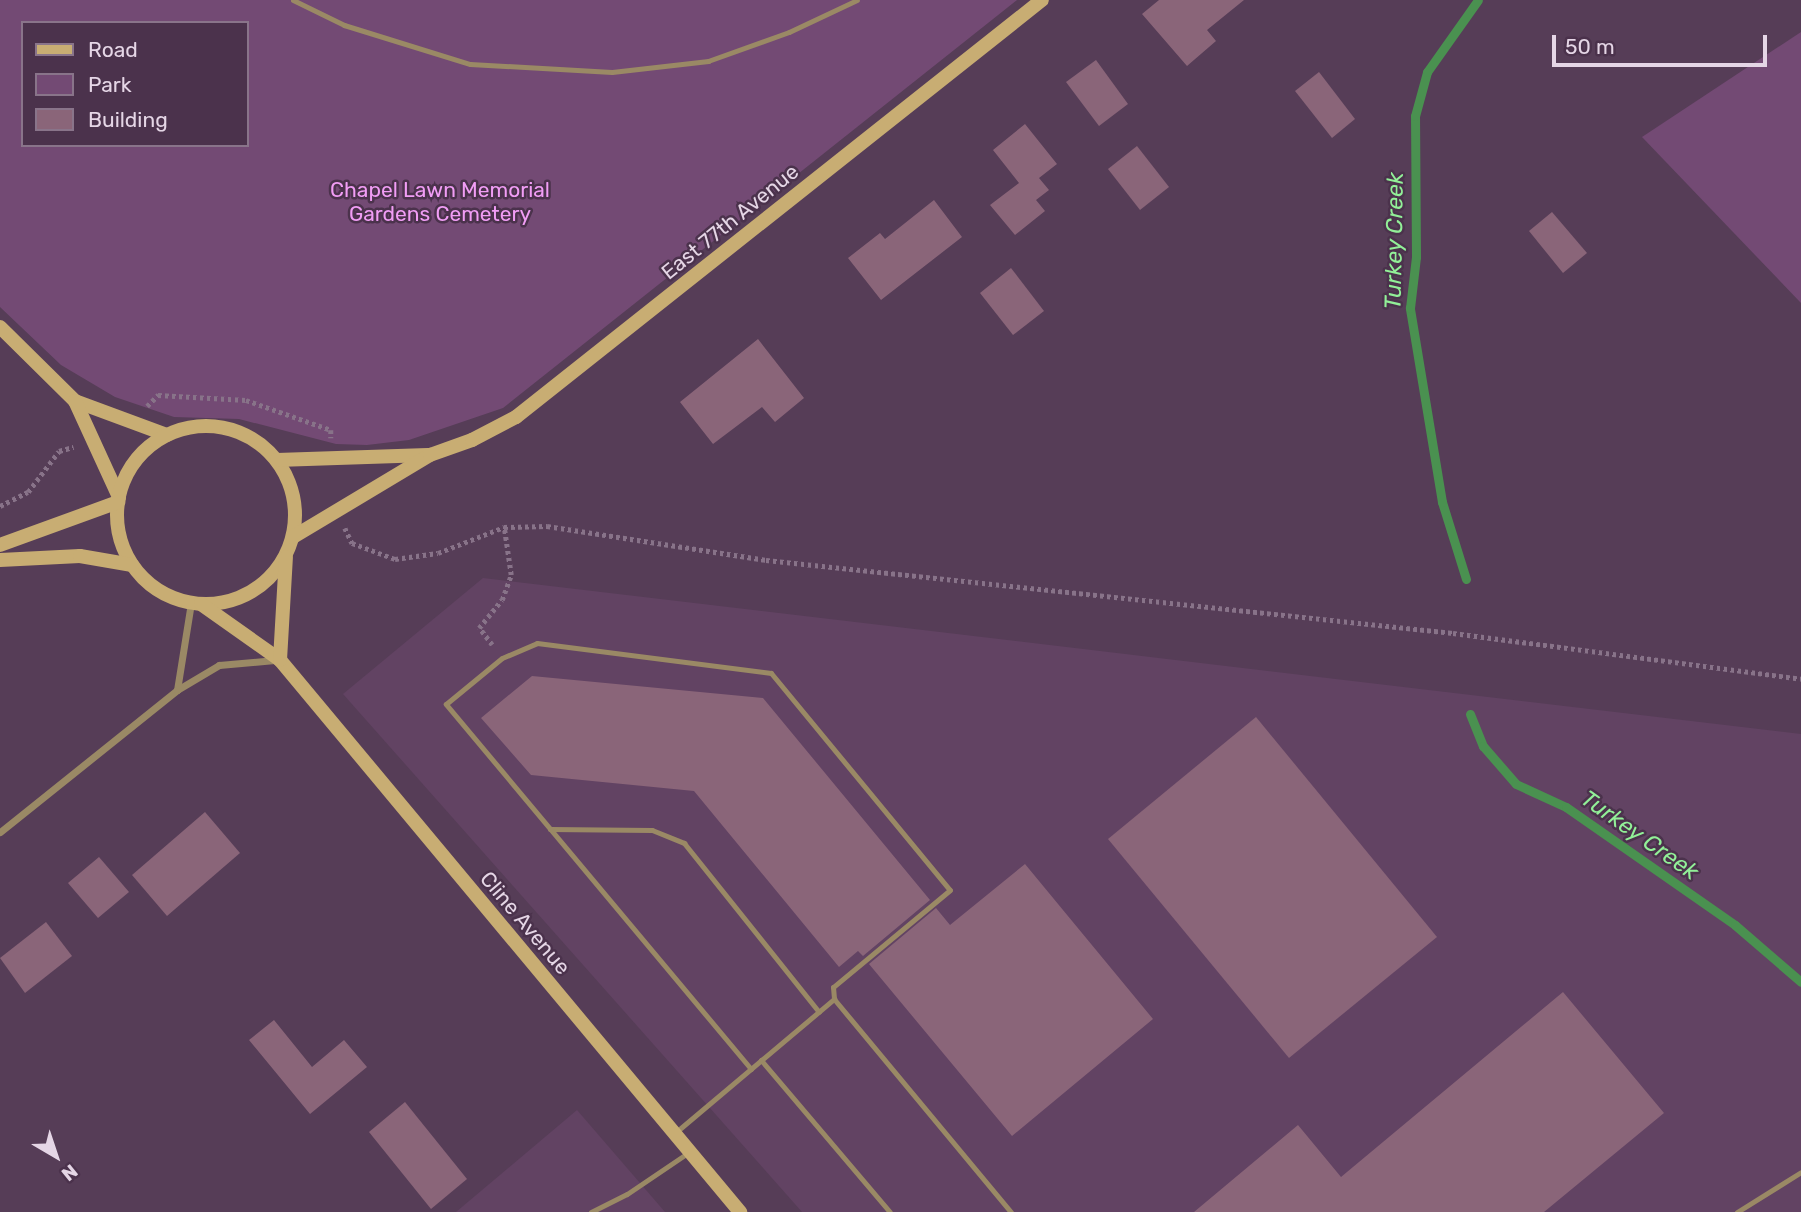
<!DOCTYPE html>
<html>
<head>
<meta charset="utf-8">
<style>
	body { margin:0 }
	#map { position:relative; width:1801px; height:1212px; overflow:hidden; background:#563d57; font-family:Rubik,sans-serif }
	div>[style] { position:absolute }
	.built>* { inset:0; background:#624363 }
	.green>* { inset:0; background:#734a74 }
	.stream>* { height:9px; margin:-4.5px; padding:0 4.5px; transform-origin:4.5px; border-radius:4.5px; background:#4a9150 }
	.building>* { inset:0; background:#8a6579 }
	.path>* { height:4.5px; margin-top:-2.25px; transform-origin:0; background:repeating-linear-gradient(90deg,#887389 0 3.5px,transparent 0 7px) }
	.lane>* { height:5px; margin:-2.5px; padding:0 2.5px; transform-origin:2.5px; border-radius:2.5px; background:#9a8965 }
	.street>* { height:7px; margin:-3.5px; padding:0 3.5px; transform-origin:3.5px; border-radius:3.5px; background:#9a8965 }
	.secondary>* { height:14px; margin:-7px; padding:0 7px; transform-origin:7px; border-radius:7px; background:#c8ad73 }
	.secondary>.ring { margin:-7px; padding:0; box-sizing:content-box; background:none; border:14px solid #c8ad73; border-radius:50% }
	span { translate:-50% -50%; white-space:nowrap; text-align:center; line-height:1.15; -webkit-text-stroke:5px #4b324c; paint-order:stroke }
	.park-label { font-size:21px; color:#f19df5 }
	.street-label { font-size:21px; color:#e5d6e6 }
	.water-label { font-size:23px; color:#92f098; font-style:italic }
	.legend { position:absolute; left:21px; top:21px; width:228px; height:126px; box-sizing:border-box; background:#4b324c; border:2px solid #89748a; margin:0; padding:9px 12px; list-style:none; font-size:21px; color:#e5d6e6 }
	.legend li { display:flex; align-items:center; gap:14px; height:35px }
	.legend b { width:35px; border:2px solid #89748a }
	.north { position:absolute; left:21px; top:1121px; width:70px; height:70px; -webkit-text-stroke:5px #4b324c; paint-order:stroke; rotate:141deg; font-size:19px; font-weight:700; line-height:28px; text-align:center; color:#e5d6e6 }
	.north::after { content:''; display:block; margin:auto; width:24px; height:32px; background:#e5d6e6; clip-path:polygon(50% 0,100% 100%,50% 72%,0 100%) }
	.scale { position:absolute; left:1552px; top:35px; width:215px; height:32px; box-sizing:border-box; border:4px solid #e5d6e6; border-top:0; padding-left:9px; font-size:21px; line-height:24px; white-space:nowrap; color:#e5d6e6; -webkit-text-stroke:5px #4b324c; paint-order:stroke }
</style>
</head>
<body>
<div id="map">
	<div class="built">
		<div style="clip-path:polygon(483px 578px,1801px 734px,1801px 1212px,802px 1212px,343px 694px)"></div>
		<div style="clip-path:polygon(577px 1110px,665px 1212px,456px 1212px)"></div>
	</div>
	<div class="green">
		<div style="clip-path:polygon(evenodd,0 0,1017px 0,503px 408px,409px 440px,367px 445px,336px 444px,239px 419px,174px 417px,115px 397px,61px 365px,0 307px,0 0,23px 23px,247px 23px,247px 145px,23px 145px,23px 23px)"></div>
		<div style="clip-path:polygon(1801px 32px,1801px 303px,1642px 137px)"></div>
	</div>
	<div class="stream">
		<div style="left:1466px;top:579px;width:81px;rotate:-107.3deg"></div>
		<div style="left:1442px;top:502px;width:197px;rotate:-99.4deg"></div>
		<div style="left:1410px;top:308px;width:51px;rotate:-83.3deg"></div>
		<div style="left:1416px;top:257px;width:141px;rotate:-90.4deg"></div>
		<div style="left:1415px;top:116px;width:46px;rotate:-74.7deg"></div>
		<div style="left:1427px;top:72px;width:88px;rotate:-54.7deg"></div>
		<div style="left:1470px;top:714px;width:35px;rotate:68deg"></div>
		<div style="left:1483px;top:746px;width:50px;rotate:49deg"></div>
		<div style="left:1516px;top:784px;width:55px;rotate:24.7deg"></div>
		<div style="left:1566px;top:807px;width:206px;rotate:34.9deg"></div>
		<div style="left:1735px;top:925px;width:87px;rotate:40.8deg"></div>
	</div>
	<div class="building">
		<div style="clip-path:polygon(1159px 0,1244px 0,1207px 30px,1216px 41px,1187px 66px,1142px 14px)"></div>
		<div style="clip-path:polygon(1096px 60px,1128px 104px,1099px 126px,1066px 82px)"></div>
		<div style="clip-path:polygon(1319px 72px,1355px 119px,1332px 138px,1295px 91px)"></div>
		<div style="clip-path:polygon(1025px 124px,1057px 164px,1039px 178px,1049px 190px,1036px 200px,1045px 211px,1015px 235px,990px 205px,1019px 183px,993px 150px)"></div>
		<div style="clip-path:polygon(1137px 146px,1169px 187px,1140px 210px,1108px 169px)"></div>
		<div style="clip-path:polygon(934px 200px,962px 237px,881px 300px,848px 258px,880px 233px,885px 239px)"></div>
		<div style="clip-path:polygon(1552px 212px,1587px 253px,1563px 273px,1529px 231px)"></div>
		<div style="clip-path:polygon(1011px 268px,1044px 311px,1013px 335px,980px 293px)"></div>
		<div style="clip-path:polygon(758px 339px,804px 398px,775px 422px,762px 407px,713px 444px,680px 402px)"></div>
		<div style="clip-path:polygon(532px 676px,763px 698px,930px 900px,863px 956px,858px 951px,839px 967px,694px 791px,531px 775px,481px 718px)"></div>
		<div style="clip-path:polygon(1256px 717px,1437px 937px,1289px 1058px,1108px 839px)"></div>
		<div style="clip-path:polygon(205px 812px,240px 853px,167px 916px,132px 875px)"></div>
		<div style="clip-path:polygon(99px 857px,129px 892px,98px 918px,68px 883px)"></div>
		<div style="clip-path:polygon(1025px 864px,1153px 1019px,1012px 1136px,869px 964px,936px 908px,950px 925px)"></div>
		<div style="clip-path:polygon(46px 922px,72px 956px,25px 993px,0 958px)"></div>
		<div style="clip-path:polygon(1563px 992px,1664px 1113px,1544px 1212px,1194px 1212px,1298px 1125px,1341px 1177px)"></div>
		<div style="clip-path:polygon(274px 1020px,312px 1067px,344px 1040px,367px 1067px,310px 1114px,249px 1040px)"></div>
		<div style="clip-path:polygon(405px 1102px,467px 1179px,431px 1209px,369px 1132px)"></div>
	</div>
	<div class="path">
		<div style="left:147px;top:406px;width:16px;rotate:-45deg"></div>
		<div style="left:158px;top:395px;width:88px;rotate:3.3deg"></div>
		<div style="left:246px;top:400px;width:90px;rotate:19.4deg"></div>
		<div style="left:331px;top:430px;width:8px;rotate:90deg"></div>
		<div style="left:0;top:506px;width:31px;rotate:-27deg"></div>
		<div style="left:28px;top:492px;width:51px;rotate:-52.9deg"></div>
		<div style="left:59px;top:451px;width:15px;rotate:-16deg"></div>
		<div style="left:345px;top:528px;width:17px;rotate:65deg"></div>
		<div style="left:352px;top:543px;width:46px;rotate:20.4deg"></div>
		<div style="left:395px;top:559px;width:43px;rotate:-7.9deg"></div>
		<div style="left:438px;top:553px;width:71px;rotate:-21.5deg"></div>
		<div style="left:504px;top:527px;width:43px;rotate:-1.3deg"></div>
		<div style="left:547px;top:526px;width:222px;rotate:8.8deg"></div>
		<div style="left:766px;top:560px;width:691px;rotate:6.07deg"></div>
		<div style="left:1453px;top:633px;width:351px;rotate:7.5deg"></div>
		<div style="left:492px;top:645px;width:21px;rotate:-127deg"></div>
		<div style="left:479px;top:628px;width:36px;rotate:-51deg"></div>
		<div style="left:502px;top:600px;width:27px;rotate:-70deg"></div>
		<div style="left:511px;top:575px;width:49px;rotate:-98.3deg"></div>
	</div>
	<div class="lane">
		<div style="left:293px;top:0;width:57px;rotate:26.1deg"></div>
		<div style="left:344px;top:25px;width:132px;rotate:17.2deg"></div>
		<div style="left:470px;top:64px;width:142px;rotate:3.2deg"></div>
		<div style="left:612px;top:72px;width:97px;rotate:-6.5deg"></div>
		<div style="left:708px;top:61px;width:86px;rotate:-19.7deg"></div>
		<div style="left:789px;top:32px;width:75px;rotate:-25.2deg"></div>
		<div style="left:550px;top:829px;width:102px;rotate:0.6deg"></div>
		<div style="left:652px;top:830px;width:35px;rotate:22deg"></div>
		<div style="left:684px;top:843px;width:216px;rotate:51.4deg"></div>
		<div style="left:761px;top:1060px;width:199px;rotate:49.7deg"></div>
		<div style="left:751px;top:1069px;width:476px;rotate:-129.9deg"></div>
		<div style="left:446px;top:704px;width:72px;rotate:-39.4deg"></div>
		<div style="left:502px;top:658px;width:38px;rotate:-23deg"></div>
		<div style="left:537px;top:643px;width:236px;rotate:7.3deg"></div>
		<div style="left:771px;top:673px;width:281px;rotate:50.5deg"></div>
		<div style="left:950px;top:890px;width:152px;rotate:140.3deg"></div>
		<div style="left:833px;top:987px;width:12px;rotate:85deg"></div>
		<div style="left:676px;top:1132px;width:207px;rotate:-40.1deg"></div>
		<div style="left:834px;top:999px;width:277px;rotate:50.3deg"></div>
		<div style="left:591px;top:1212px;width:40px;rotate:-26.6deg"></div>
		<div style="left:627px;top:1194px;width:75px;rotate:-34.1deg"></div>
		<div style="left:1737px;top:1212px;width:75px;rotate:-32deg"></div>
	</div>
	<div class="street">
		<div style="left:177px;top:690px;width:88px;rotate:-80.9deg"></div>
		<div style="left:0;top:832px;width:227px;rotate:-38.7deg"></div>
		<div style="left:177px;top:690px;width:49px;rotate:-30.8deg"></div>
		<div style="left:219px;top:665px;width:56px;rotate:-5.1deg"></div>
	</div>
	<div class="secondary">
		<div style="left:0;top:327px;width:105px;rotate:44.6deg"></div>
		<div style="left:75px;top:401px;width:98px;rotate:20.3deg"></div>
		<div style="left:75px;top:401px;width:106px;rotate:65.4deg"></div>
		<div class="ring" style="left:117px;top:426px;width:164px;height:164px"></div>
		<div style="left:277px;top:460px;width:151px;rotate:-1.9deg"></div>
		<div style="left:293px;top:537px;width:160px;rotate:-30.9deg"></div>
		<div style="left:430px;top:455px;width:45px;rotate:-19.7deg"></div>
		<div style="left:472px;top:440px;width:50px;rotate:-27.6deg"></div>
		<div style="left:516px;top:417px;width:671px;rotate:-38.41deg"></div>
		<div style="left:0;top:545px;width:126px;rotate:-20deg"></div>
		<div style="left:0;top:560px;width:80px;rotate:-2.9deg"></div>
		<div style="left:80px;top:556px;width:53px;rotate:9.8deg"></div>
		<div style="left:201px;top:604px;width:97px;rotate:35.3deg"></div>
		<div style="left:280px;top:660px;width:719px;rotate:50.19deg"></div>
		<div style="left:280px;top:660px;width:103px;rotate:-86.7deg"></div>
	</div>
	<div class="park-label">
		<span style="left:440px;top:202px">Chapel Lawn Memorial<br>Gardens Cemetery</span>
	</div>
	<div class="street-label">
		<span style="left:730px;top:222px;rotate:-39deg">East 77th Avenue</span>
		<span style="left:525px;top:923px;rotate:50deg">Cline Avenue</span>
	</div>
	<div class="water-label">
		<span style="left:1394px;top:241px;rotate:-89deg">Turkey Creek</span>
		<span style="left:1640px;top:835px;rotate:35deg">Turkey Creek</span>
	</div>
	<ul class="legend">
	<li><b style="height:9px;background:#c8ad73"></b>Road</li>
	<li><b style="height:19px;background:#734a74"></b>Park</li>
	<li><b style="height:19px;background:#8a6579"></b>Building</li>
	</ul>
	<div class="north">N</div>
	<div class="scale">50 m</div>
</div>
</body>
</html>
